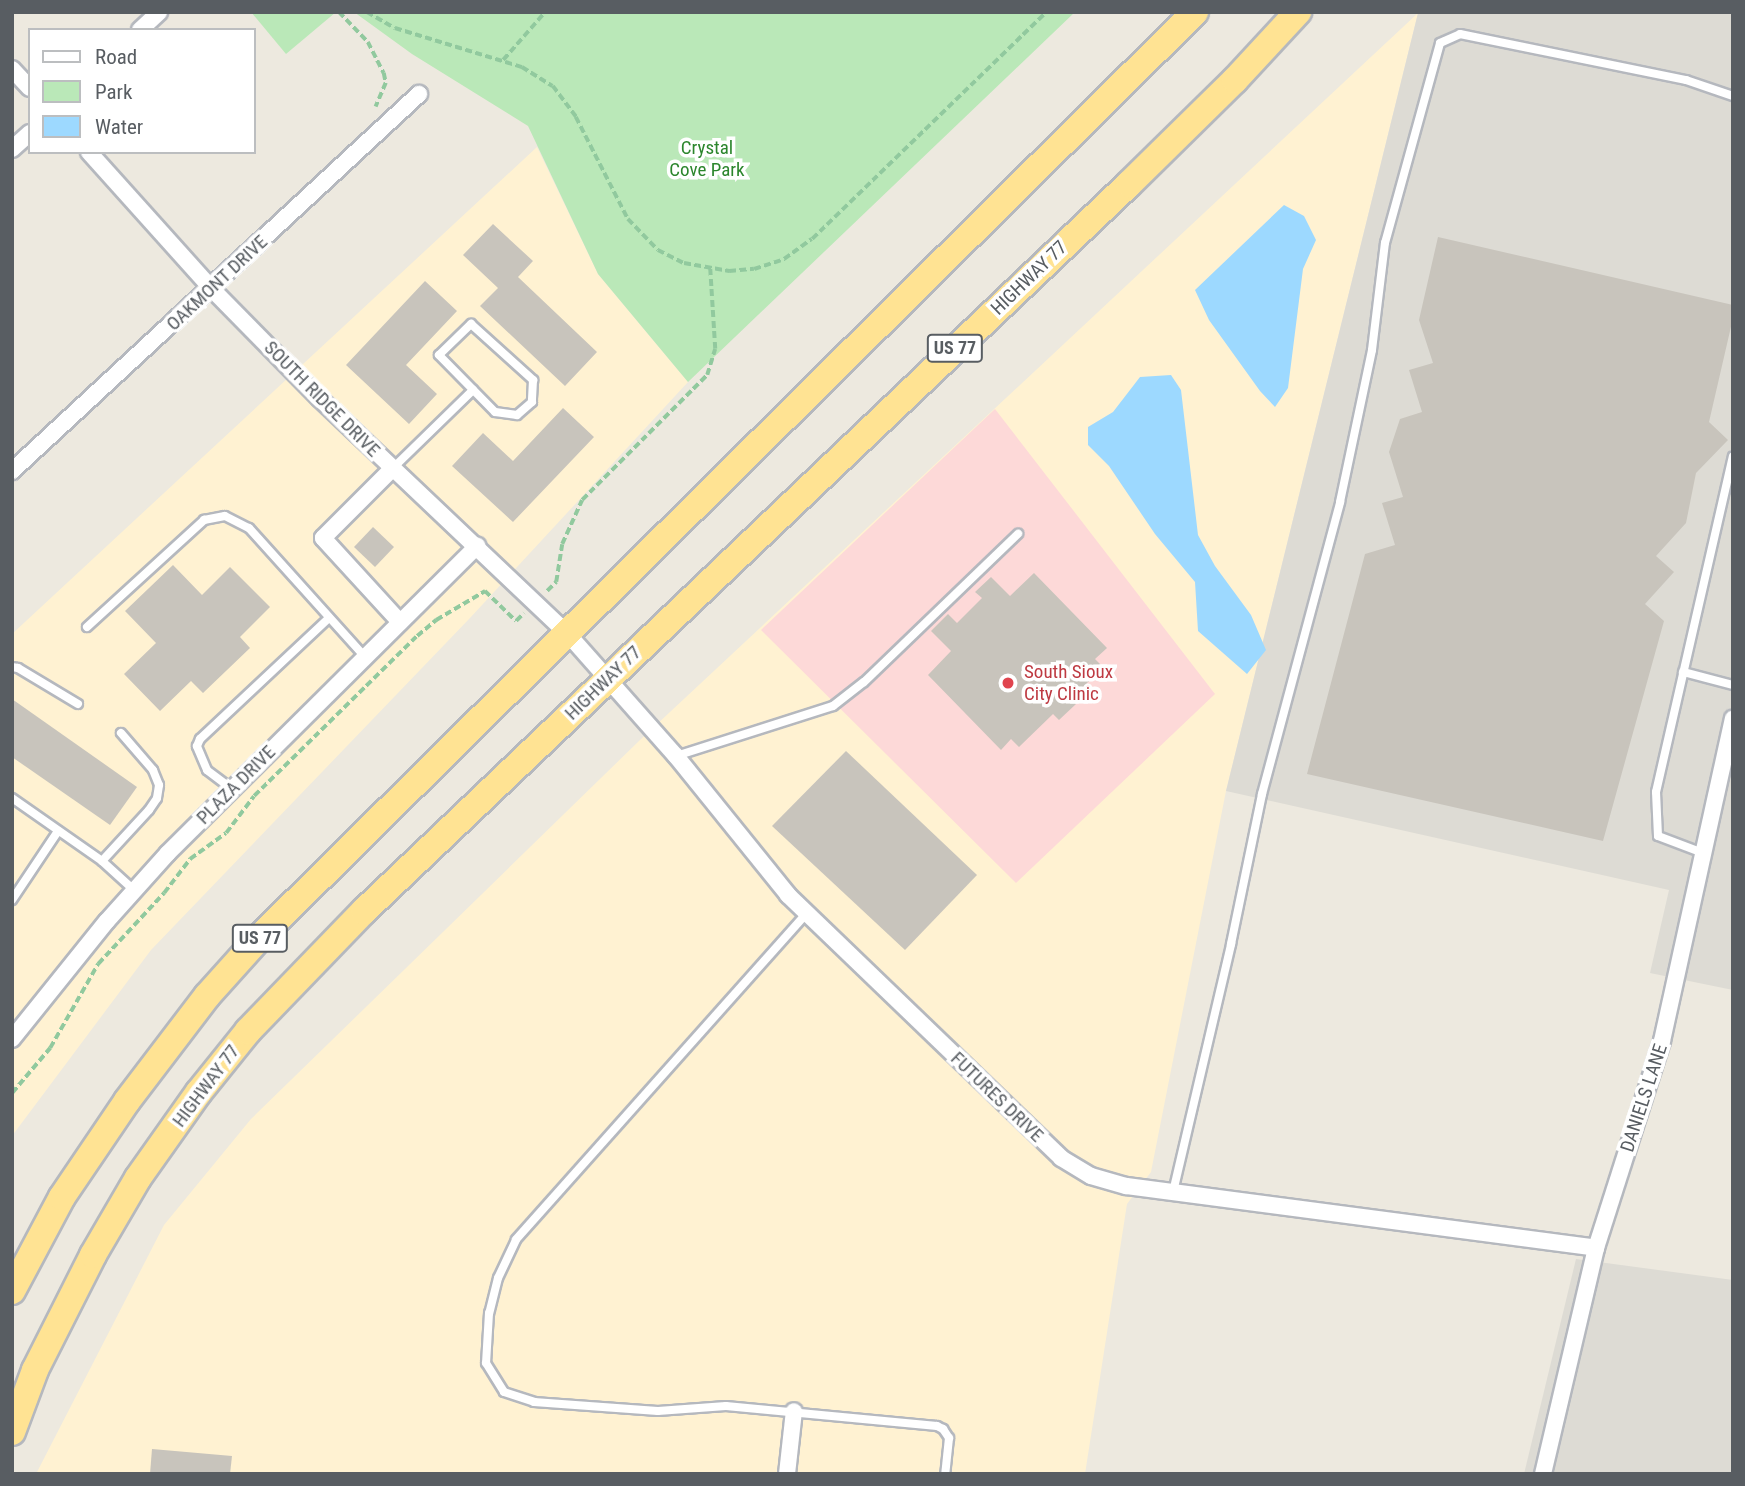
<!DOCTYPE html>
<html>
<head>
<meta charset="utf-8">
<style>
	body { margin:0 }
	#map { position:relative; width:1745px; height:1486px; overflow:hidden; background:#ede9df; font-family:"Roboto Condensed",sans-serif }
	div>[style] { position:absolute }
	.commercial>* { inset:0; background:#fff2d2 }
	.industrial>* { inset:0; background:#dddbd4 }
	.medical>* { inset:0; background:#fdd9d8 }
	.green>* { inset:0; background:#bae8b8 }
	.water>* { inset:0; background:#9dd9ff }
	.building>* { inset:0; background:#c8c4bc }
	.path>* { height:3.5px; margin-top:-1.75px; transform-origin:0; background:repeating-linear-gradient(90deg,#91c99e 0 7px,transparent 0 10.5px) }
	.roads { filter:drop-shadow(2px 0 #b5b8be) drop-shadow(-2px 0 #b5b8be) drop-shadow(0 2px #b5b8be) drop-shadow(0 -2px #b5b8be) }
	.service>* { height:8px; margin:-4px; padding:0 4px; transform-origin:4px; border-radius:4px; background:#fff }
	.minor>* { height:16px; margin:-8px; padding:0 8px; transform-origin:8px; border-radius:8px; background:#fff }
	.trunk>* { height:26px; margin:-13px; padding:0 13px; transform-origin:13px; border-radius:13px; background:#ffe393 }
	.dots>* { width:19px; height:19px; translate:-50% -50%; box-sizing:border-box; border:4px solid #fff; border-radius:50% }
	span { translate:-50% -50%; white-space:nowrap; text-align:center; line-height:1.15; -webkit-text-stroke:7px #fff; paint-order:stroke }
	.shield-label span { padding:2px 5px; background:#fff; border:2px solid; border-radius:5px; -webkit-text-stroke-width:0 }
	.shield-label { font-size:18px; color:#585d62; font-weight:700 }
	.park-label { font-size:19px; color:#2c862d }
	.street-label { font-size:19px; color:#585d62 }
	.health-label { font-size:19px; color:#be3a42 }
	.left { translate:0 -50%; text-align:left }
	.frame { position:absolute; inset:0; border:14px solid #585d62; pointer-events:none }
	.legend { position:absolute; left:28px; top:28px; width:228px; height:126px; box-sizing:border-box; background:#fff; border:2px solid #bcbec0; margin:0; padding:9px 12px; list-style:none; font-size:21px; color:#585d62 }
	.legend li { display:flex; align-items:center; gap:14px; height:35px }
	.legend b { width:35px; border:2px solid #bcbec0 }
</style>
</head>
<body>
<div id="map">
	<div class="commercial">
		<div style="clip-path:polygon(1418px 13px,1226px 791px,1151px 1172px,1127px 1204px,1085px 1474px,36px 1474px,164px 1225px,251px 1119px,640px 740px)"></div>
		<div style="clip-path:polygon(537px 147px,598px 274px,688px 382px,470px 618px,151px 950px,12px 1136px,12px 634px)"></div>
	</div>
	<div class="industrial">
		<div style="clip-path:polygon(1733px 12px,1733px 990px,1650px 973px,1669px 890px,1226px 791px,1418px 13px)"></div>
		<div style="clip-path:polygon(1576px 1259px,1733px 1280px,1733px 1474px,1524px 1474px)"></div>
	</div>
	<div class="medical">
		<div style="clip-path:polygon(995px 409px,1215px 694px,1016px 883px,761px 630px)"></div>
	</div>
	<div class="green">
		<div style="clip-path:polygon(251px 12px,336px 12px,286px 54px)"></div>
		<div style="clip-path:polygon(354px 12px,1075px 12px,688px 382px,598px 274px,528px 126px,412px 54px)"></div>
	</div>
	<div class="water">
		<div style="clip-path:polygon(1284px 205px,1304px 216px,1316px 240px,1303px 269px,1288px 388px,1275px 407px,1260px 391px,1209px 320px,1195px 290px)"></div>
		<div style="clip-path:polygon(1171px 375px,1181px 390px,1198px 535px,1215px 566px,1251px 615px,1266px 650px,1247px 674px,1198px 631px,1195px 582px,1155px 534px,1109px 466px,1088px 445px,1088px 427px,1113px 412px,1140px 377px)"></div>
	</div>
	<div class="building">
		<div style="clip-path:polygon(493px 224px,533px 261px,518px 277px,597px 352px,565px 386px,480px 306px,498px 288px,463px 255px)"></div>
		<div style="clip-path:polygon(1438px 237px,1733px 305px,1733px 318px,1709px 422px,1728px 440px,1696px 473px,1686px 523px,1656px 556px,1674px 572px,1645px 604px,1664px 621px,1603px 841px,1307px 774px,1365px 554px,1395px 545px,1382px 503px,1403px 497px,1389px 452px,1400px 419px,1422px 412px,1409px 370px,1433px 363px,1419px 320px)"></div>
		<div style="clip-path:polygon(425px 281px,457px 311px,406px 365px,437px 394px,409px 424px,346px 365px)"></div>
		<div style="clip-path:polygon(563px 408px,594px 437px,513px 522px,452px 466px,483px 433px,513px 461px)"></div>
		<div style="clip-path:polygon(373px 527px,394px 547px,375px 567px,354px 547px)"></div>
		<div style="clip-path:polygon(173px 565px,202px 595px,230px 567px,270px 607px,240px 637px,250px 648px,203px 693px,191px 681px,160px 711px,124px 674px,156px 643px,125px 611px)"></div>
		<div style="clip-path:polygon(1034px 573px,1107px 648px,1095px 659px,1103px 667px,1071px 699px,1076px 704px,1059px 720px,1053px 714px,1019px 747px,1011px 739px,1001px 750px,928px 675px,951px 651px,931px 631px,948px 614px,957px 623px,982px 598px,975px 592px,991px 577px,1010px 596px)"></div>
		<div style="clip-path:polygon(12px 699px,137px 787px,110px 825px,12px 757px)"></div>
		<div style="clip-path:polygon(846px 751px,977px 875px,905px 950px,772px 826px)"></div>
		<div style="clip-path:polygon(152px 1449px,232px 1456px,230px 1474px,150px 1474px)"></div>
	</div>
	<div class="path">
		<div style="left:339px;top:12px;width:42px;rotate:46deg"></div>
		<div style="left:368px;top:42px;width:35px;rotate:63deg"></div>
		<div style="left:384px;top:73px;width:10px;rotate:79deg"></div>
		<div style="left:386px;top:83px;width:26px;rotate:113deg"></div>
		<div style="left:367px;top:12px;width:32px;rotate:30deg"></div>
		<div style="left:395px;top:28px;width:133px;rotate:17.1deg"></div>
		<div style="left:522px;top:67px;width:36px;rotate:32deg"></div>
		<div style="left:553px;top:86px;width:39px;rotate:53deg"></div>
		<div style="left:576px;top:117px;width:114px;rotate:63deg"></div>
		<div style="left:628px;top:219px;width:43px;rotate:45.9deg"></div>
		<div style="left:658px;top:250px;width:29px;rotate:27deg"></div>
		<div style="left:684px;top:263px;width:46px;rotate:10.1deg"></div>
		<div style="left:729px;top:271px;width:25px;rotate:-5deg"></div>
		<div style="left:754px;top:269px;width:32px;rotate:-18deg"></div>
		<div style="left:784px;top:259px;width:34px;rotate:-36deg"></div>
		<div style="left:812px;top:239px;width:326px;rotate:-44.1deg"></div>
		<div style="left:503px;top:60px;width:64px;rotate:-48.8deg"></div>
		<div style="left:547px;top:591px;width:13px;rotate:-45deg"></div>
		<div style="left:556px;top:582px;width:38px;rotate:-81deg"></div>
		<div style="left:562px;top:544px;width:48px;rotate:-65.6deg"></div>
		<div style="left:582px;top:500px;width:177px;rotate:-45deg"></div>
		<div style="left:707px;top:375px;width:27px;rotate:-73deg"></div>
		<div style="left:715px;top:349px;width:80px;rotate:-93.6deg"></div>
		<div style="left:12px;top:1093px;width:59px;rotate:-49.8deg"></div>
		<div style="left:50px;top:1048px;width:97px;rotate:-60.3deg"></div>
		<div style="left:98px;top:964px;width:97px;rotate:-47.1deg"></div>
		<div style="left:164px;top:893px;width:43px;rotate:-52.6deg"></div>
		<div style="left:190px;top:859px;width:44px;rotate:-35.8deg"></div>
		<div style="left:226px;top:833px;width:46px;rotate:-52.9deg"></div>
		<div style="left:254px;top:796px;width:228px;rotate:-44.5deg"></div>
		<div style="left:417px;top:636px;width:25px;rotate:-40deg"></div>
		<div style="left:436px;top:620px;width:57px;rotate:-30.6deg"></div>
		<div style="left:485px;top:591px;width:43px;rotate:44.1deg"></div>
		<div style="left:516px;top:621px;width:11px;rotate:-45deg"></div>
	</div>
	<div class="roads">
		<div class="service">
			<div style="left:471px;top:324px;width:84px;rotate:42.1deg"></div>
			<div style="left:533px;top:380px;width:22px;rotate:93deg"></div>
			<div style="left:532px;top:402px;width:20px;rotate:139deg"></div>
			<div style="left:517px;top:415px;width:22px;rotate:-172deg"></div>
			<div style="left:495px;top:412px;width:80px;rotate:-134.5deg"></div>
			<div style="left:439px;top:355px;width:45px;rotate:-44.1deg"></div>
			<div style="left:393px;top:468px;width:112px;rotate:-44.3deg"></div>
			<div style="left:87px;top:627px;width:159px;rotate:-42.4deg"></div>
			<div style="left:204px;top:520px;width:21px;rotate:-11deg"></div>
			<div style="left:225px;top:516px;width:27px;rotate:27deg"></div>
			<div style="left:249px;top:528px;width:173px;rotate:48deg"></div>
			<div style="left:12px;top:667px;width:6px;rotate:9deg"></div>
			<div style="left:18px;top:668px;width:70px;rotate:31deg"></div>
			<div style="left:1683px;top:672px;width:52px;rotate:14.6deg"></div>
			<div style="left:676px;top:756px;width:165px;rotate:-17.7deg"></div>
			<div style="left:833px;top:706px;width:39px;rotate:-38deg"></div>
			<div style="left:864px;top:682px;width:214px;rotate:-43.9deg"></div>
			<div style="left:232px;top:789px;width:31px;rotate:-143deg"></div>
			<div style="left:207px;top:770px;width:26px;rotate:-113deg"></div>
			<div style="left:197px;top:746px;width:8px;rotate:-67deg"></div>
			<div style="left:200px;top:739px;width:177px;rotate:-43.2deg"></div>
			<div style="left:12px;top:798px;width:110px;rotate:35deg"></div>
			<div style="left:102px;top:861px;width:45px;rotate:42.3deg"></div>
			<div style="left:1703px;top:853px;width:48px;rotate:-159.3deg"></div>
			<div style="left:1658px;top:836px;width:44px;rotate:-92.6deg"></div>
			<div style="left:1656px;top:792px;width:344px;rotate:-77.1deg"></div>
			<div style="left:102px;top:861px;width:69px;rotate:-47.3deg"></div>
			<div style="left:149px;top:810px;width:14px;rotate:-56deg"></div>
			<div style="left:157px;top:798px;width:13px;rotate:-81deg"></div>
			<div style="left:159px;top:785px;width:16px;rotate:-112deg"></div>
			<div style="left:153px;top:770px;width:49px;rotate:-130.9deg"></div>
			<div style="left:12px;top:900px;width:83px;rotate:-56.3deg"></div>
			<div style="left:806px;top:914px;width:436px;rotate:131.7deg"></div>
			<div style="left:516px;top:1240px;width:42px;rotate:115.3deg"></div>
			<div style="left:498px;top:1278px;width:36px;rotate:104deg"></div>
			<div style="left:489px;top:1313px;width:50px;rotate:93.4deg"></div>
			<div style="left:486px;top:1363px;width:34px;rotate:58deg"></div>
			<div style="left:504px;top:1392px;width:32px;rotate:18deg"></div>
			<div style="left:534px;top:1402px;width:124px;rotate:4.2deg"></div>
			<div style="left:658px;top:1411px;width:68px;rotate:-4.2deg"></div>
			<div style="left:726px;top:1406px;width:212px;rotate:5.4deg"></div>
			<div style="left:937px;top:1426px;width:7px;rotate:27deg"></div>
			<div style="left:943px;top:1429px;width:11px;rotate:56deg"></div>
			<div style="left:949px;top:1438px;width:36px;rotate:96deg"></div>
			<div style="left:1173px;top:1192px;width:255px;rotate:-76.8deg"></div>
			<div style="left:1231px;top:944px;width:153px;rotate:-78.3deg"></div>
			<div style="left:1262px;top:794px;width:302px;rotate:-75deg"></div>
			<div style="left:1340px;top:502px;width:155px;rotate:-78.1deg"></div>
			<div style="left:1372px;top:350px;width:108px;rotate:-83.1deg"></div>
			<div style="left:1385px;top:243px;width:207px;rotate:-74.6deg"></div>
			<div style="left:1440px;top:43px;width:22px;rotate:-24deg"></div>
			<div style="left:1460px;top:34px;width:231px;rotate:11.5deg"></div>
			<div style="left:1686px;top:80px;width:50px;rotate:18.8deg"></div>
		</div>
		<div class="minor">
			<div style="left:140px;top:30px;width:26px;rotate:-43deg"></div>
			<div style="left:12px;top:69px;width:26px;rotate:47deg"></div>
			<div style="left:12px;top:149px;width:24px;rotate:-42deg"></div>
			<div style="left:89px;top:152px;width:184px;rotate:48.1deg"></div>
			<div style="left:212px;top:289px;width:153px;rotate:45.5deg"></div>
			<div style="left:319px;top:398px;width:342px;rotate:43.5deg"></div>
			<div style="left:567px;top:633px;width:164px;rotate:48.5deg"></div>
			<div style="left:676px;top:756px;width:179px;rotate:51.1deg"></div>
			<div style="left:788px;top:895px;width:379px;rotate:43.9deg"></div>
			<div style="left:1061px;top:1158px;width:35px;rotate:31deg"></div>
			<div style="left:1091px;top:1176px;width:37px;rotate:16deg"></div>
			<div style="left:1127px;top:1186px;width:473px;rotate:7.5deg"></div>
			<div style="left:393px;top:468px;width:99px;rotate:135deg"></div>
			<div style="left:323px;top:538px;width:114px;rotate:47.5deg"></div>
			<div style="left:12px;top:471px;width:555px;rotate:-42.81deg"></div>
			<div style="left:12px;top:1039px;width:151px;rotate:-51.2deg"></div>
			<div style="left:107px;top:921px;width:91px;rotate:-48.1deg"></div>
			<div style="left:168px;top:853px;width:436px;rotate:-44.8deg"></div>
			<div style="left:787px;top:1474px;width:63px;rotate:-83.7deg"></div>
			<div style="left:1543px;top:1474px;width:232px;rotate:-76.8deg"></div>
			<div style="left:1596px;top:1248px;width:217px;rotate:-72.3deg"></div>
			<div style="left:1662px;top:1041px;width:330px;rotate:-77.6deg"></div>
		</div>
		<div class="trunk">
			<div style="left:12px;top:1291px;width:106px;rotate:-62deg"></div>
			<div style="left:62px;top:1197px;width:116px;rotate:-55.9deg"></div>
			<div style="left:127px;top:1101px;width:132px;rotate:-52.7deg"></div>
			<div style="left:207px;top:996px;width:79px;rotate:-48.1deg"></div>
			<div style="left:260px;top:937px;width:1315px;rotate:-44.69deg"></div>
			<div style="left:12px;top:1432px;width:66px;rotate:-69.6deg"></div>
			<div style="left:35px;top:1370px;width:129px;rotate:-63.2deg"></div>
			<div style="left:93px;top:1255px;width:89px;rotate:-59.7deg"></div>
			<div style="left:138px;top:1178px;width:105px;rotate:-54.7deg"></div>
			<div style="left:199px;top:1092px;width:78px;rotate:-51.2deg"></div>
			<div style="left:248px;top:1031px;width:167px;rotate:-46deg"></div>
			<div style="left:364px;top:911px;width:1055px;rotate:-43.54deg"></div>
			<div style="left:1129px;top:184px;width:148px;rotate:-44.5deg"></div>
			<div style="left:1235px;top:80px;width:93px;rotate:-47.2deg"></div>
		</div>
	</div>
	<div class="dots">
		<div style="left:1008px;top:683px;background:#e0444e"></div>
	</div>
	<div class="shield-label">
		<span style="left:955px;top:348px">US 77</span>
		<span style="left:260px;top:938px">US 77</span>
	</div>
	<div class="park-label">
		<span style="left:707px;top:159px">Crystal<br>Cove Park</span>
	</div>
	<div class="street-label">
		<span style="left:1029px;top:278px;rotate:-44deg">HIGHWAY 77</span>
		<span style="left:217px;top:283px;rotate:-43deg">OAKMONT DRIVE</span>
		<span style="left:322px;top:399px;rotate:45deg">SOUTH RIDGE DRIVE</span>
		<span style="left:603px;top:683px;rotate:-44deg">HIGHWAY 77</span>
		<span style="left:236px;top:785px;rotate:-45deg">PLAZA DRIVE</span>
		<span style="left:206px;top:1086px;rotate:-53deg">HIGHWAY 77</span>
		<span style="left:997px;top:1097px;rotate:44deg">FUTURES DRIVE</span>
		<span style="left:1644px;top:1098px;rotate:-72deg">DANIELS LANE</span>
	</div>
	<div class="health-label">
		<span class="left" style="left:1024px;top:683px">South Sioux<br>City Clinic</span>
	</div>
	<div class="frame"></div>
	<ul class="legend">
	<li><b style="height:9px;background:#fff"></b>Road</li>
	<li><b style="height:19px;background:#bae8b8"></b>Park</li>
	<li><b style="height:19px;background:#9dd9ff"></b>Water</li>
	</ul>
</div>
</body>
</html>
